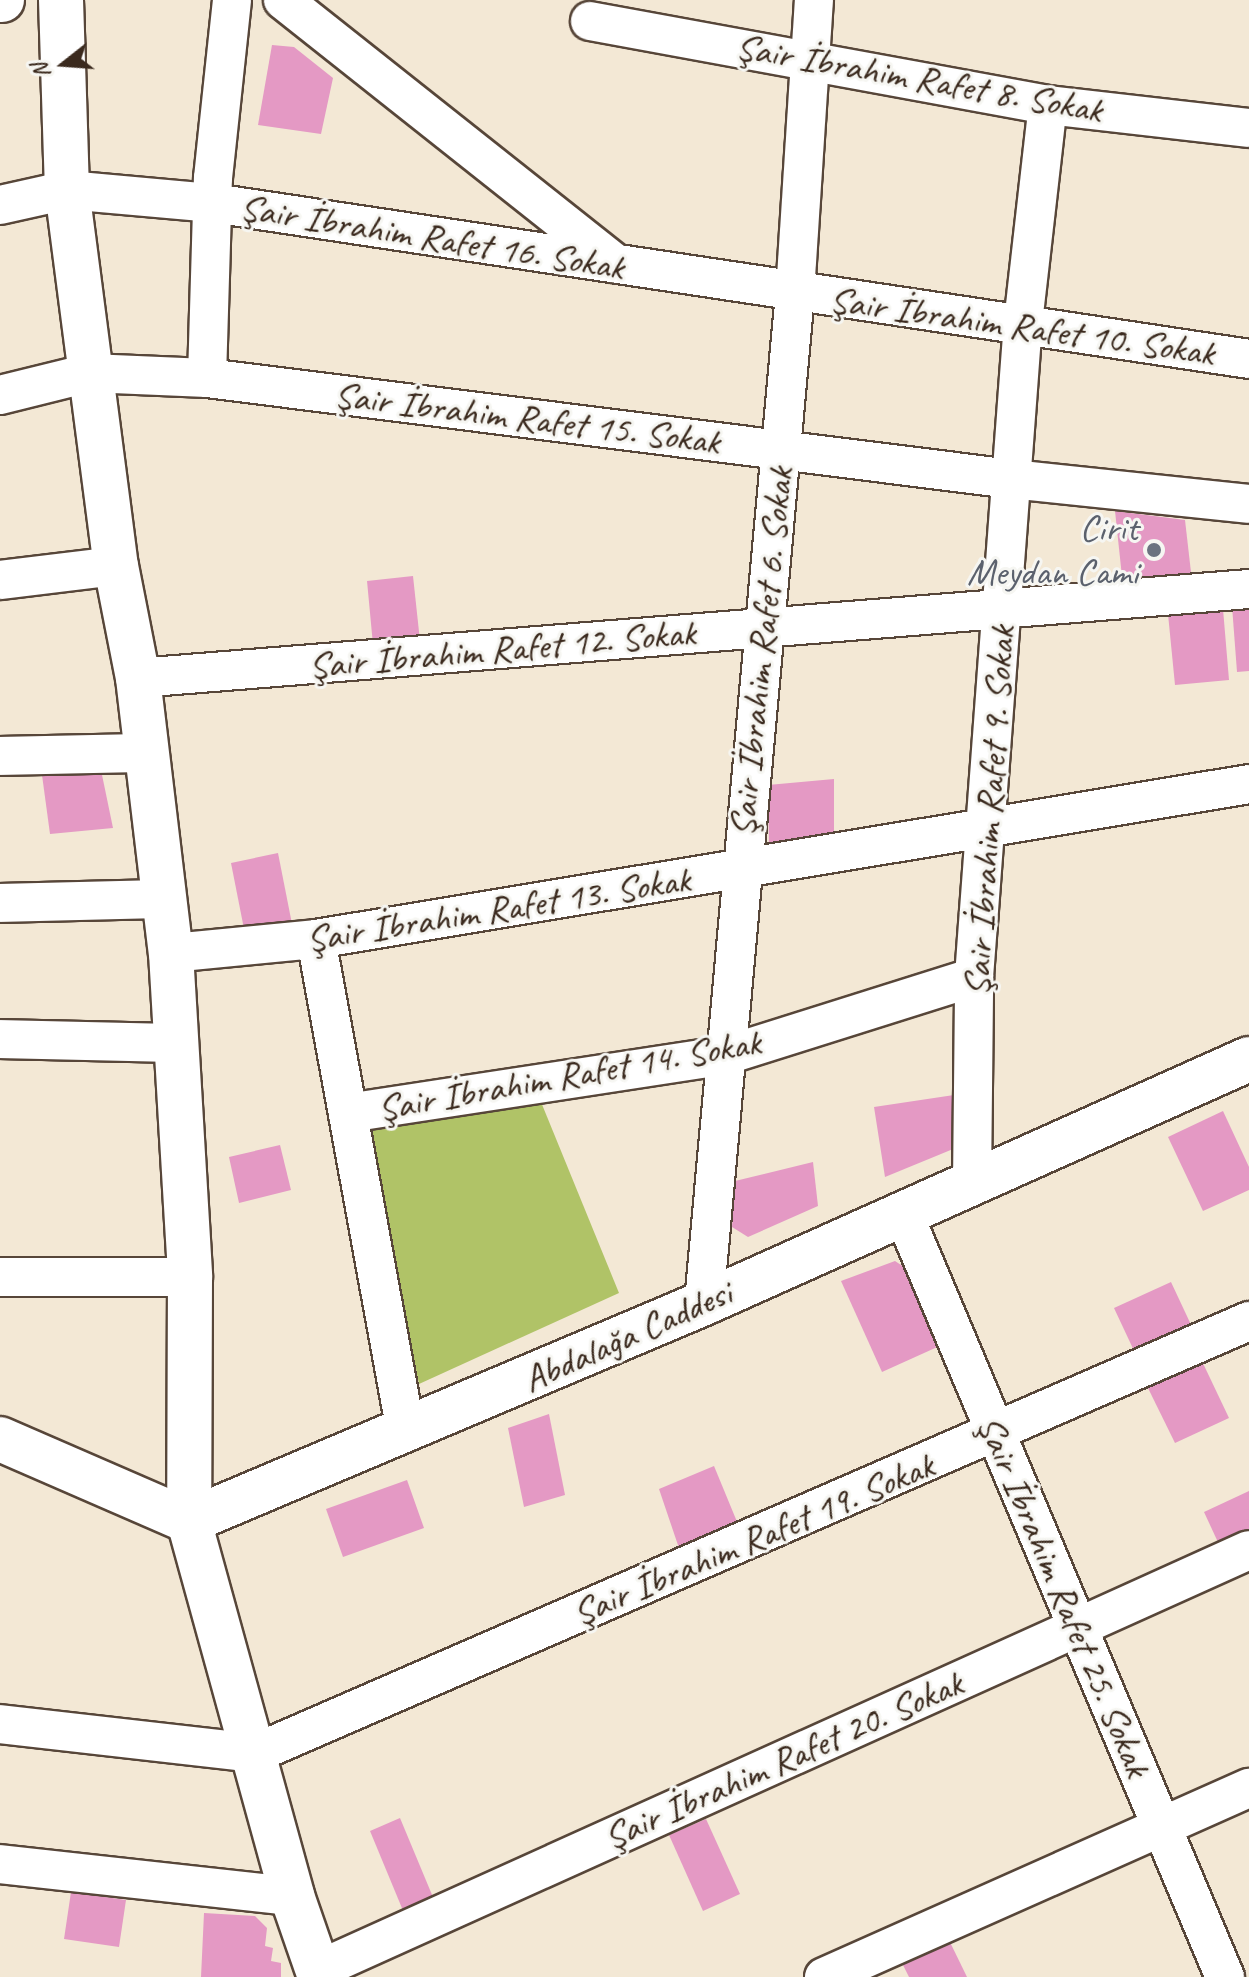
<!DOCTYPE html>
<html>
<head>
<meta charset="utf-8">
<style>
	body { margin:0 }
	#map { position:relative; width:1249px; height:1977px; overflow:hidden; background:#f3e8d5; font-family:Caveat,sans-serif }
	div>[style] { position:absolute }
	.green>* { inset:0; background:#b0c367 }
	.building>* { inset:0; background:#e499c4 }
	.roads { filter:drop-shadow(2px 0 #574639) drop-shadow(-2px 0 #574639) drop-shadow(0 2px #574639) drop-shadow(0 -2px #574639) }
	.minor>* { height:38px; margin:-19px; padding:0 19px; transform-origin:19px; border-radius:19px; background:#fff }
	.tertiary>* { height:44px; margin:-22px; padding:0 22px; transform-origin:22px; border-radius:22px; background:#fff }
	.dots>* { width:22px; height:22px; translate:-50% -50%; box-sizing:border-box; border:4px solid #f6f6f2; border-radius:50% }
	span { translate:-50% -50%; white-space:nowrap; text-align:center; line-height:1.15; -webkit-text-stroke:6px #f6f6f2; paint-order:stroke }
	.street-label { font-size:38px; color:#3b2a1e }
	.worship-label { font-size:38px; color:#5b616d }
	.right { translate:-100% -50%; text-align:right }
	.north { position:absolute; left:24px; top:24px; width:80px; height:80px; -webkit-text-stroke:6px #f6f6f2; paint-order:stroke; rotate:253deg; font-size:22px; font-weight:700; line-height:32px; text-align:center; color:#3b2a1e }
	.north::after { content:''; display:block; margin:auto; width:28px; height:36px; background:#3b2a1e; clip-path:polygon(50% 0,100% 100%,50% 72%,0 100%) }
</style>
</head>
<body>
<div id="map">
	<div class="green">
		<div style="clip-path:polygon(541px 1102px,619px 1293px,419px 1384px,366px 1128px)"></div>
	</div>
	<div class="building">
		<div style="clip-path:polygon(272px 45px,294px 47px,333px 78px,321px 134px,258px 125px)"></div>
		<div style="clip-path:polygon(1115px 511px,1185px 520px,1192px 581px,1123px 586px)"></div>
		<div style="clip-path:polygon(413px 576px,420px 641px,373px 645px,367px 581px)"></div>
		<div style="clip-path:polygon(1249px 605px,1249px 671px,1237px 672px,1232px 606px)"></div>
		<div style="clip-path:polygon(1223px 609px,1229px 680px,1175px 685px,1168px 614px)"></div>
		<div style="clip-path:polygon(101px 770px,113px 828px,50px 834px,42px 775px)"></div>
		<div style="clip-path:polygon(834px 779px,834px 839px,769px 849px,768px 785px)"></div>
		<div style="clip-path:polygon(278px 853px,292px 924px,245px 934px,231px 863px)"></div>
		<div style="clip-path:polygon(954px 1095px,958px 1147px,885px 1177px,874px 1107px)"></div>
		<div style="clip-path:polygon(1223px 1111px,1249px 1167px,1249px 1190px,1203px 1211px,1168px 1137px)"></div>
		<div style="clip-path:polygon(280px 1145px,291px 1190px,239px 1203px,229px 1157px)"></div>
		<div style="clip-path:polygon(813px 1162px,818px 1206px,748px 1237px,732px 1227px,735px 1181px)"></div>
		<div style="clip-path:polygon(895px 1261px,913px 1273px,944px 1344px,882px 1372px,841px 1281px)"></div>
		<div style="clip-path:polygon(1171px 1282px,1193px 1329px,1136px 1355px,1114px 1308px)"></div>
		<div style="clip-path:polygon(1200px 1357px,1229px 1418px,1175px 1443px,1146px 1384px)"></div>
		<div style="clip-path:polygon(549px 1414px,565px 1495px,524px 1507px,508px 1428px)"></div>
		<div style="clip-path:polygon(714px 1466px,740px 1529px,682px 1557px,659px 1489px)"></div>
		<div style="clip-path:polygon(407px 1480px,424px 1528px,343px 1557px,326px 1509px)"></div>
		<div style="clip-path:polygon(1249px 1491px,1249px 1540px,1223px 1553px,1204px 1512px)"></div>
		<div style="clip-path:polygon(400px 1818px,435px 1902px,404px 1913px,370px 1831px)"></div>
		<div style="clip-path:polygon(706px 1819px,740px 1894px,703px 1911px,669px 1835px)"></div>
		<div style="clip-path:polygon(71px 1892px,126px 1900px,119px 1947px,64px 1939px)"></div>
		<div style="clip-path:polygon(204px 1913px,255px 1916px,267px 1928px,265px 1946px,273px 1948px,271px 1961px,281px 1963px,281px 1977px,201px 1977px)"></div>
		<div style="clip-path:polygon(947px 1936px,967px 1977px,909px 1977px,900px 1959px)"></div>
	</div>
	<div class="roads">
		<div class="minor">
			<div style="left:283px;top:0;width:424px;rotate:38.4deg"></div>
			<div style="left:590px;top:21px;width:466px;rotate:10.4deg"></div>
			<div style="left:1048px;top:105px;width:202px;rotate:6.5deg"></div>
			<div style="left:0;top:205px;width:69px;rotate:-12.6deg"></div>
			<div style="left:67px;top:190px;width:147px;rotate:5.1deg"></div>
			<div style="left:213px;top:203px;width:1048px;rotate:8.56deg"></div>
			<div style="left:207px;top:378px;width:200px;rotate:-88.3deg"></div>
			<div style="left:213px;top:178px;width:179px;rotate:-83.9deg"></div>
			<div style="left:0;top:395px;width:92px;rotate:-13.9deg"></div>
			<div style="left:89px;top:373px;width:118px;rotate:2.4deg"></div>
			<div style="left:207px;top:378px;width:810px;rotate:7.16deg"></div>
			<div style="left:1011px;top:479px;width:239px;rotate:6deg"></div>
			<div style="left:0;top:580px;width:117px;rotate:-6.9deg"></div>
			<div style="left:138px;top:678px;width:1115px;rotate:-4.58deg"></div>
			<div style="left:0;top:756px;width:146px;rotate:-1.2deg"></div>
			<div style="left:0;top:903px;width:162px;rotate:-1.4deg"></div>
			<div style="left:316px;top:939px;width:501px;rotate:79.65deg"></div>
			<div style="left:171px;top:953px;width:146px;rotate:-5.5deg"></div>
			<div style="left:316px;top:939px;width:946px;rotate:-9.43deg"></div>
			<div style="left:0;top:1039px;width:176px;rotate:1.3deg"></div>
			<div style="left:348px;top:1113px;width:383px;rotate:-8.7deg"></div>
			<div style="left:727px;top:1055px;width:259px;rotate:-17.5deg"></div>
			<div style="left:972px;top:1184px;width:207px;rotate:-89.4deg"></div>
			<div style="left:974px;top:977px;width:656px;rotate:-85.72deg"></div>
			<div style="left:1023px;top:323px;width:219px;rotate:-83.5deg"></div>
			<div style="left:904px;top:1215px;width:827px;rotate:67.16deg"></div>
			<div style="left:0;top:1277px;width:190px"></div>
			<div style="left:704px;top:1303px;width:1014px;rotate:-84.85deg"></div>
			<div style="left:795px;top:293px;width:294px;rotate:-86.3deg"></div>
			<div style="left:0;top:1724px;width:258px;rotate:6.5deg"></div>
			<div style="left:256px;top:1753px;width:1083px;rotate:-23.51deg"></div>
			<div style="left:0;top:1864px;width:294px;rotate:6.3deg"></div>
			<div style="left:318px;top:1970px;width:1021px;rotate:-24.28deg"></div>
			<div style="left:824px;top:1977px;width:465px;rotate:-24deg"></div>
		</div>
		<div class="tertiary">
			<div style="left:0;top:0;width:2px"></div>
			<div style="left:61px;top:0;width:190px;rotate:88.2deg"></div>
			<div style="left:67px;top:190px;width:379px;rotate:82.6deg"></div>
			<div style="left:116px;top:566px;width:114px;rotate:78.9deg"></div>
			<div style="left:138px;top:678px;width:277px;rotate:83.2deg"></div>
			<div style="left:171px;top:953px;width:325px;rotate:86.6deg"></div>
			<div style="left:190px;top:1277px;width:244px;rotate:90.2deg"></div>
			<div style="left:189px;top:1521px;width:389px;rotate:74.6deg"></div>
			<div style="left:292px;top:1896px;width:86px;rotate:70.9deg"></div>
			<div style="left:0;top:1439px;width:206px;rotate:23.5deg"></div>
			<div style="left:189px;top:1521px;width:559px;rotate:-22.94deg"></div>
			<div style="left:704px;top:1303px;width:597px;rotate:-24.12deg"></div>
		</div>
	</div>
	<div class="dots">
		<div style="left:1154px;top:550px;background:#6b7280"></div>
	</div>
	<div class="street-label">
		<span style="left:919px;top:78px;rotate:10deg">Şair İbrahim Rafet 8. Sokak</span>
		<span style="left:432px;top:237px;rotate:9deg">Şair İbrahim Rafet 16. Sokak</span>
		<span style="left:1022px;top:326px;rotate:8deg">Şair İbrahim Rafet 10. Sokak</span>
		<span style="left:527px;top:418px;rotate:7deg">Şair İbrahim Rafet 15. Sokak</span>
		<span style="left:502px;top:649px;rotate:-5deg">Şair İbrahim Rafet 12. Sokak</span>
		<span style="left:761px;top:652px;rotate:-84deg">Şair İbrahim Rafet 6. Sokak</span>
		<span style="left:989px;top:811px;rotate:-86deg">Şair İbrahim Rafet 9. Sokak</span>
		<span style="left:498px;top:909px;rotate:-9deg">Şair İbrahim Rafet 13. Sokak</span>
		<span style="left:569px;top:1075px;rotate:-10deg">Şair İbrahim Rafet 14. Sokak</span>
		<span style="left:627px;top:1336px;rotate:-24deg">Abdalağa Caddesi</span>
		<span style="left:753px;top:1539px;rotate:-23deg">Şair İbrahim Rafet 19. Sokak</span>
		<span style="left:1064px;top:1596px;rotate:67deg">Şair İbrahim Rafet 25. Sokak</span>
		<span style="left:783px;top:1760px;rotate:-24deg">Şair İbrahim Rafet 20. Sokak</span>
	</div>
	<div class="worship-label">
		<span class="right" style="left:1138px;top:550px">Cirit<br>Meydan Cami</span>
	</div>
	<div class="north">N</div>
</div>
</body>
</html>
